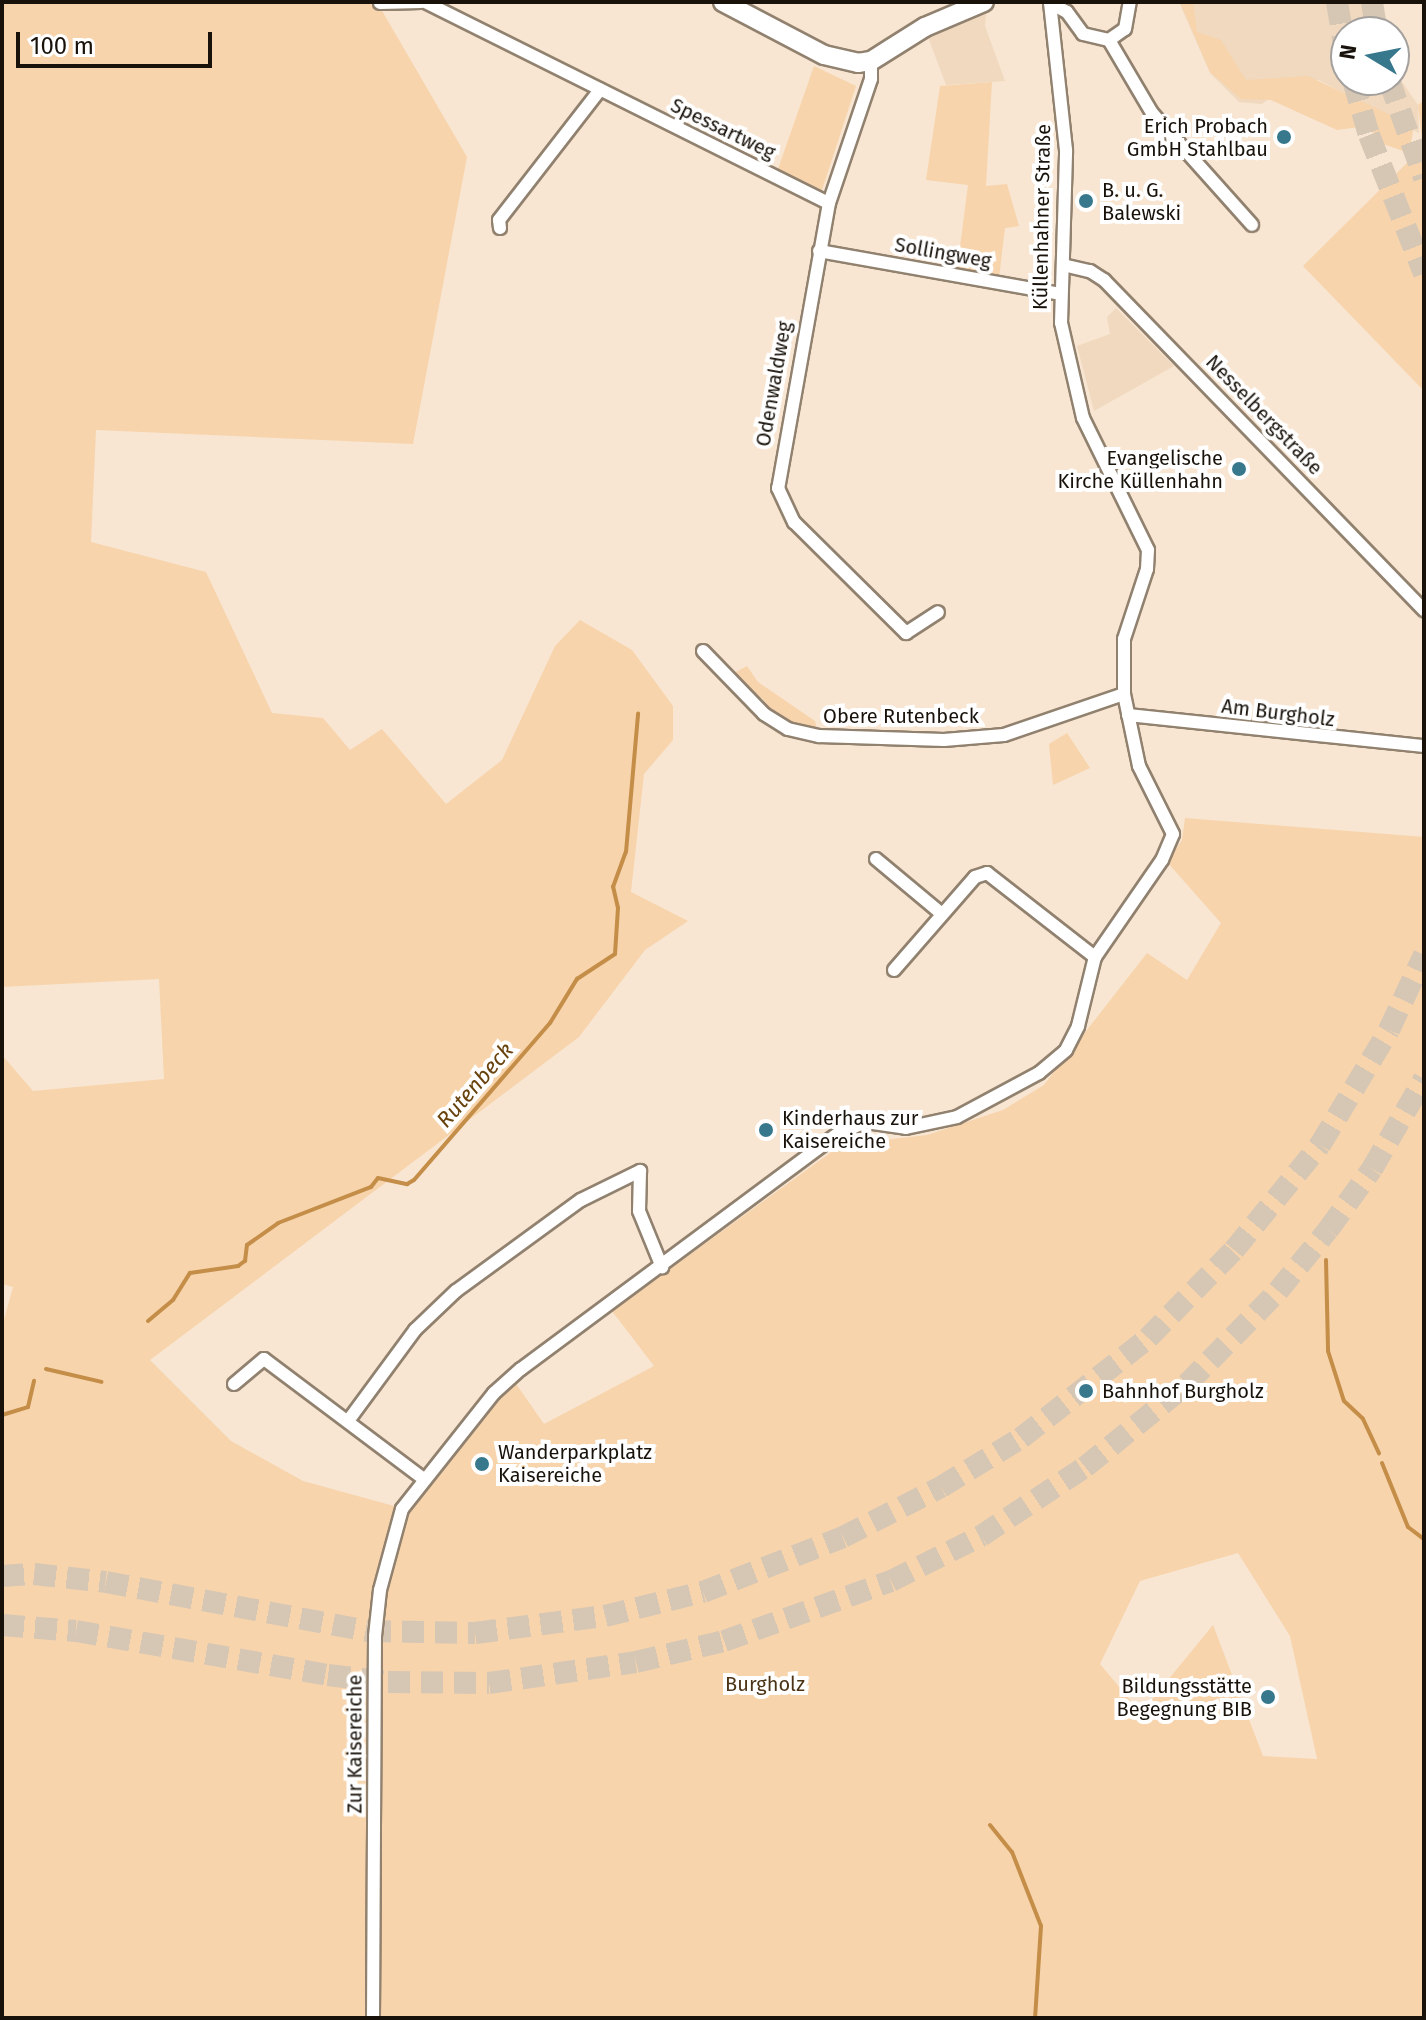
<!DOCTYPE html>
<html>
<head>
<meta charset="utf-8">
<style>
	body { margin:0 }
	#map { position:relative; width:1426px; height:2020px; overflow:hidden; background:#f8e6d2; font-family:"Fira Sans",sans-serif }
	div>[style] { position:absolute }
	.built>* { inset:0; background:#f0d9be }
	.green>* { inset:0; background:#f7d4ac }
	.stream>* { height:4px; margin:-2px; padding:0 2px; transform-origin:2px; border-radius:2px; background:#c48d48 }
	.highway-tunnel>* { height:22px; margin-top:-11px; transform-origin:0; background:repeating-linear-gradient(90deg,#d6c6b4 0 22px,transparent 0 33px) }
	.roads { filter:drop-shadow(2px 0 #91816f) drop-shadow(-2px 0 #91816f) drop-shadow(0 2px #91816f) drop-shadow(0 -2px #91816f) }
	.street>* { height:12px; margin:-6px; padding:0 6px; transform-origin:6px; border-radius:6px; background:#fff }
	.secondary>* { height:18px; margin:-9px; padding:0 9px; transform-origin:9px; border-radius:9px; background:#fff }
	.dots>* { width:22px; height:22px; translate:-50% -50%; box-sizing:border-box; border:4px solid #fff; border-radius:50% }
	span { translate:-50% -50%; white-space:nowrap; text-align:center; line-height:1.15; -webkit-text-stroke:8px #fff; paint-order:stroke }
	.poi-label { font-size:20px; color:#18120b }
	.right { translate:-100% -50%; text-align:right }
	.left { translate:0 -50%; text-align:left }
	.street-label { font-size:20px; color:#18120b }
	.park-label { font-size:20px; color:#4c3417 }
	.water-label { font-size:22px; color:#68430d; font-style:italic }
	.frame { position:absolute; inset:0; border:4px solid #18120b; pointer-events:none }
	.north { position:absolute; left:1330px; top:16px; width:80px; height:80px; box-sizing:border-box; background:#fff; border:2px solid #a3a09d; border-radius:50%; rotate:280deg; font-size:22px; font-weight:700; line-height:32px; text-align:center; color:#18120b }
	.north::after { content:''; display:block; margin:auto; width:28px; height:36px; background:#38788c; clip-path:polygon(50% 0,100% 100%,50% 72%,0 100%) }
	.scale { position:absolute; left:16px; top:32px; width:196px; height:36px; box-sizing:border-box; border:4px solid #18120b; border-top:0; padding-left:10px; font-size:24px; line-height:28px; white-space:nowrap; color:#18120b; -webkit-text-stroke:6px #fff; paint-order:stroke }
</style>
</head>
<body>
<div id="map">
	<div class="built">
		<div style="clip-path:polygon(1179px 2px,1374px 2px,1370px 23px,1374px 32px,1346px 32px,1346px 80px,1394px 80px,1394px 70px,1418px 105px,1419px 133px,1319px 80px,1292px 81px,1262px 104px,1239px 102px,1210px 73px)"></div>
		<div style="clip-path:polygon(986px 14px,985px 26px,1005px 81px,946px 85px,928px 37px)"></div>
		<div style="clip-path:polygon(1116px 308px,1174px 366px,1094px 411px,1077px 346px,1110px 334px,1107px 317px)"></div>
	</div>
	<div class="green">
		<div style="clip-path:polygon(evenodd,2px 2px,369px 2px,381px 9px,467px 157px,413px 444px,96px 430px,91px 542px,206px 572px,272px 713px,323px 718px,350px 750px,382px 729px,446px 804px,502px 760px,555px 646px,580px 620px,632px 650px,673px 706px,673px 740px,644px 774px,631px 892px,688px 921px,645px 950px,579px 1037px,150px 1360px,231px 1441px,303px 1481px,394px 1506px,405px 1518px,514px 1381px,544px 1424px,654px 1366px,612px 1311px,841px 1145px,927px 1135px,1003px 1110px,1044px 1085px,1147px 953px,1187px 980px,1221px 923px,1167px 862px,1182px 840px,1185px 818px,1424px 837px,1424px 2018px,2px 2018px,2px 1327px,13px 1287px,2px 1284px,2px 1055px,33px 1091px,164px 1079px,159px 979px,2px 987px,2px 2px,1238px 1553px,1290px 1636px,1317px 1759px,1263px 1756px,1213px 1625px,1141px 1713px,1100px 1664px,1140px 1581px,1238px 1553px)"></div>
		<div style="clip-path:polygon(1180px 2px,1193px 2px,1197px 32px,1221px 40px,1246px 80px,1308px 76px,1414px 126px,1409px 153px,1383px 144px,1367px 126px,1337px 130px,1271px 100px,1241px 99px,1210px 72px)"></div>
		<div style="clip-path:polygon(814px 66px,856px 86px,822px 190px,778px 169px)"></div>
		<div style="clip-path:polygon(992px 82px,986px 186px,1007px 184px,1019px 226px,1005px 228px,999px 278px,957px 270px,968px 185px,926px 180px,940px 86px)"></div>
		<div style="clip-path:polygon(1424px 100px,1424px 391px,1303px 266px,1423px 147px,1418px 105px)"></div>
		<div style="clip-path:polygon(747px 666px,758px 682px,815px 721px,817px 729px,804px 731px,778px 719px,762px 698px,753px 702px,732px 674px)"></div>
		<div style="clip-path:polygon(1067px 733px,1090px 768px,1053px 785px,1049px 744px)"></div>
	</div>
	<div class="stream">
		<div style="left:1326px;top:1260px;width:91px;rotate:88.7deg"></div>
		<div style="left:1328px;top:1351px;width:52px;rotate:72.3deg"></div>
		<div style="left:1344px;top:1401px;width:26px;rotate:43deg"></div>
		<div style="left:1363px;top:1419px;width:38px;rotate:65deg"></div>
		<div style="left:148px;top:1321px;width:33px;rotate:-40deg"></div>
		<div style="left:173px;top:1300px;width:32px;rotate:-58deg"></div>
		<div style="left:190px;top:1273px;width:49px;rotate:-8.3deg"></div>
		<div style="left:238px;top:1266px;width:9px;rotate:-36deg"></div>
		<div style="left:245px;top:1261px;width:16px;rotate:-83deg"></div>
		<div style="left:247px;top:1245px;width:38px;rotate:-35deg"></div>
		<div style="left:278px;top:1223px;width:100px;rotate:-21.2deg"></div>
		<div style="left:371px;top:1187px;width:11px;rotate:-52deg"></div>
		<div style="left:378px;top:1178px;width:30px;rotate:12deg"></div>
		<div style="left:407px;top:1184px;width:8px;rotate:-30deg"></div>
		<div style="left:414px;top:1180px;width:208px;rotate:-49.1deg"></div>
		<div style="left:550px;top:1023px;width:52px;rotate:-58.5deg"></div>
		<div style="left:577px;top:979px;width:45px;rotate:-33.3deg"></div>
		<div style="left:615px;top:954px;width:46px;rotate:-86.3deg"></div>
		<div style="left:618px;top:908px;width:22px;rotate:-103deg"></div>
		<div style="left:613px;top:887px;width:37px;rotate:-70deg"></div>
		<div style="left:626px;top:852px;width:139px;rotate:-85deg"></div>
		<div style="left:46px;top:1369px;width:57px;rotate:13.1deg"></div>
		<div style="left:2px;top:1415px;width:27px;rotate:-17deg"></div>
		<div style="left:28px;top:1407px;width:27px;rotate:-77deg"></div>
		<div style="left:1382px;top:1463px;width:69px;rotate:67.9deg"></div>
		<div style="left:1408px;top:1527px;width:20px;rotate:37deg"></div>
		<div style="left:990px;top:1825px;width:35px;rotate:51deg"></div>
		<div style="left:1012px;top:1852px;width:79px;rotate:68.6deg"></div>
		<div style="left:1041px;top:1926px;width:92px;rotate:93.7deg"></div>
	</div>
	<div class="highway-tunnel">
		<div style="left:1337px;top:2px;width:55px;rotate:80.5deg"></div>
		<div style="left:1372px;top:2px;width:30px;rotate:81deg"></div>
		<div style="left:1353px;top:80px;width:57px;rotate:73.8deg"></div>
		<div style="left:1369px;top:135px;width:149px;rotate:68.3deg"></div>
		<div style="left:1389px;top:80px;width:104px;rotate:70.3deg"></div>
		<div style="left:2px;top:1576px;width:32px;rotate:-4deg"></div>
		<div style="left:34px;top:1574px;width:72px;rotate:6.3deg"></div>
		<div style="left:106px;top:1582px;width:268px;rotate:10.6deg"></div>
		<div style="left:369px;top:1631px;width:106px;rotate:1.1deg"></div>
		<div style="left:475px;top:1633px;width:131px;rotate:-7.5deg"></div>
		<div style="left:605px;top:1616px;width:101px;rotate:-13.8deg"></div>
		<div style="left:703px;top:1592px;width:150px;rotate:-21.4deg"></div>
		<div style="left:843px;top:1537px;width:110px;rotate:-27deg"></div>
		<div style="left:941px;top:1487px;width:94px;rotate:-31.5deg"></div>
		<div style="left:1021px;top:1438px;width:162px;rotate:-38.2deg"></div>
		<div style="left:1148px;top:1338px;width:123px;rotate:-45.7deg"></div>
		<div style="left:1234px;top:1250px;width:136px;rotate:-50.7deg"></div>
		<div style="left:1320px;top:1145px;width:134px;rotate:-59deg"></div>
		<div style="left:1389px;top:1030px;width:83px;rotate:-65deg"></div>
		<div style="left:2px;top:1625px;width:74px;rotate:4.6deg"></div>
		<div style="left:76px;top:1631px;width:256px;rotate:9.9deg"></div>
		<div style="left:328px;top:1675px;width:60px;rotate:6.7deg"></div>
		<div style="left:388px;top:1682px;width:101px;rotate:0.6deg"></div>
		<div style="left:489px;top:1683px;width:148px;rotate:-8.1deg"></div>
		<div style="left:636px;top:1662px;width:90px;rotate:-13.4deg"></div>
		<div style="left:724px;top:1641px;width:177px;rotate:-19.8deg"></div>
		<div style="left:891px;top:1581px;width:101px;rotate:-26.6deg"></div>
		<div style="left:981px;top:1536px;width:125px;rotate:-33.6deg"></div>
		<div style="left:1085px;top:1467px;width:132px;rotate:-39.1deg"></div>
		<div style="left:1187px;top:1384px;width:130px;rotate:-45.6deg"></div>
		<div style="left:1278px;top:1291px;width:79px;rotate:-50.7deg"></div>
		<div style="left:1328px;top:1230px;width:75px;rotate:-54.2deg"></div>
		<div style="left:1372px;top:1169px;width:104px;rotate:-60deg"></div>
	</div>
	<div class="roads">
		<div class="street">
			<div style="left:425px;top:2px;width:451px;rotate:26.5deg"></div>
			<div style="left:380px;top:3px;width:41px;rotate:-1.4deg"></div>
			<div style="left:1050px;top:3px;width:19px;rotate:28deg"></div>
			<div style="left:1067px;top:12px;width:27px;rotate:54deg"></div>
			<div style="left:1083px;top:34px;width:27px;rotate:13deg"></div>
			<div style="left:1109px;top:40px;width:85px;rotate:59.5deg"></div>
			<div style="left:1152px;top:113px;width:150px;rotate:48.2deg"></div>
			<div style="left:1109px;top:40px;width:19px;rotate:-35deg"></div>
			<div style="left:1125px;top:29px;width:27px;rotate:-80deg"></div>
			<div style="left:871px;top:61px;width:18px;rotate:90deg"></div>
			<div style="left:871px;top:79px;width:131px;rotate:108.7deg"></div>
			<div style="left:829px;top:203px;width:290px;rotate:100.1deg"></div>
			<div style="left:778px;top:488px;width:38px;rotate:65deg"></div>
			<div style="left:794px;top:522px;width:158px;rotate:44.7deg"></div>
			<div style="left:906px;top:633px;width:38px;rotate:-33deg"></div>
			<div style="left:500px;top:228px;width:8px;rotate:-97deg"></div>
			<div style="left:499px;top:220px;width:165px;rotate:-52.2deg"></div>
			<div style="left:819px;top:251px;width:245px;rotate:10.1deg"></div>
			<div style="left:1063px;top:265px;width:28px;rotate:13deg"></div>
			<div style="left:1090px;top:271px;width:17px;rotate:33deg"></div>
			<div style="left:1104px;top:280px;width:460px;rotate:45.9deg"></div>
			<div style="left:703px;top:651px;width:88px;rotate:45.9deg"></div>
			<div style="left:764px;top:714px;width:28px;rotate:32deg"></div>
			<div style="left:788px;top:729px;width:32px;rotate:13deg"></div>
			<div style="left:819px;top:736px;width:125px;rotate:1.8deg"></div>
			<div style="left:944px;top:740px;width:60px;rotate:-4.8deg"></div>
			<div style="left:1004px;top:735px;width:127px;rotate:-18.9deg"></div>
			<div style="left:1128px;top:715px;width:298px;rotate:6deg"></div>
			<div style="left:876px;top:859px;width:86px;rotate:39.8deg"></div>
			<div style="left:894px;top:970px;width:123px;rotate:-48.9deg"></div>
			<div style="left:975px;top:877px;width:13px;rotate:-18deg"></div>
			<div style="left:987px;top:873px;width:137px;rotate:37.9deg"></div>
			<div style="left:234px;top:1384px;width:39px;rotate:-40deg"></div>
			<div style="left:264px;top:1359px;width:201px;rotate:36.9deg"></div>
			<div style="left:348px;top:1421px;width:113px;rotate:-53.6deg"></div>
			<div style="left:415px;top:1330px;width:57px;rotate:-43.6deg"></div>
			<div style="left:456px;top:1291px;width:155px;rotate:-36.1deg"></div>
			<div style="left:581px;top:1200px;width:66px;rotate:-26.2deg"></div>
			<div style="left:640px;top:1171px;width:40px;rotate:91.4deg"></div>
			<div style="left:639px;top:1211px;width:61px;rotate:67.7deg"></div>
			<div style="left:373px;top:2018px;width:382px;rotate:-89.7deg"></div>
			<div style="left:375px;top:1636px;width:46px;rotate:-83.8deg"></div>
			<div style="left:380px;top:1590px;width:84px;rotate:-74.8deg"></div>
			<div style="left:402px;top:1509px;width:148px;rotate:-51.6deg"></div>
			<div style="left:494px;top:1393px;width:36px;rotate:-42deg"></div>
			<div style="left:521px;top:1369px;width:396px;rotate:-36.6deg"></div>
			<div style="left:839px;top:1133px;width:29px;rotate:-22deg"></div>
			<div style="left:866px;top:1122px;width:40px;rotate:8.5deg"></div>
			<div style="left:906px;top:1128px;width:52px;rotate:-12.2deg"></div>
			<div style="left:957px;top:1117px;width:93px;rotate:-28.2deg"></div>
			<div style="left:1039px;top:1073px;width:35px;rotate:-40deg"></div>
			<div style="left:1066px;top:1050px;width:27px;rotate:-63deg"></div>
			<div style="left:1078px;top:1026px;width:71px;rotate:-76.2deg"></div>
			<div style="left:1095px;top:957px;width:118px;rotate:-55.4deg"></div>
			<div style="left:1162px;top:860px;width:28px;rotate:-67deg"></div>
			<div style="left:1173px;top:834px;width:76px;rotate:-116.6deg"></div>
			<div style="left:1139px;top:766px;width:74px;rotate:-101.8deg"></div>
			<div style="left:1124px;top:694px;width:55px;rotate:-90deg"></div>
			<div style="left:1124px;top:639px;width:74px;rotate:-71.8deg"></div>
			<div style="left:1147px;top:569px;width:19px;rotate:-87deg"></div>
			<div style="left:1148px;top:550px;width:147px;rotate:-116.2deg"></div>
			<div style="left:1083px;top:418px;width:98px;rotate:-103deg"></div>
			<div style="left:1061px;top:323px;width:173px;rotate:-88.3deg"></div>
			<div style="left:1066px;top:150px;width:149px;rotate:-96.2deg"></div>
		</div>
		<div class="secondary">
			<div style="left:723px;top:2px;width:114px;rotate:27.7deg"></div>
			<div style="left:824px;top:55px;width:35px;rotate:13deg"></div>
			<div style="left:858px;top:63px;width:13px;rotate:-9deg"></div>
			<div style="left:871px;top:61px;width:64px;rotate:-32.2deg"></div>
			<div style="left:925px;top:27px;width:64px;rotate:-23deg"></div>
		</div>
	</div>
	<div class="dots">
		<div style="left:1284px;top:137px;background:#38788c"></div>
		<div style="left:1086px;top:201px;background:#38788c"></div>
		<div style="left:1239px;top:469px;background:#38788c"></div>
		<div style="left:766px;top:1130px;background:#38788c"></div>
		<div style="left:1086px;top:1391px;background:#38788c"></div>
		<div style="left:482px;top:1464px;background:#38788c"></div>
		<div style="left:1268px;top:1697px;background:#38788c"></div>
	</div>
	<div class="poi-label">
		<span class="right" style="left:1268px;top:138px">Erich Probach<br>GmbH Stahlbau</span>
		<span class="left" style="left:1102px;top:202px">B. u. G.<br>Balewski</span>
		<span class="right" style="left:1223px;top:470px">Evangelische<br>Kirche Küllenhahn</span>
		<span class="left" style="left:782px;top:1130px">Kinderhaus zur<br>Kaisereiche</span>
		<span class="left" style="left:1102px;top:1391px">Bahnhof Burgholz</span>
		<span class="left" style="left:498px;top:1464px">Wanderparkplatz<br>Kaisereiche</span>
		<span class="right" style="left:1252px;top:1698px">Bildungsstätte<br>Begegnung BIB</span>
	</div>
	<div class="street-label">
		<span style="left:723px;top:129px;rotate:26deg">Spessartweg</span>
		<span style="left:1042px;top:217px;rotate:-89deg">Küllenhahner Straße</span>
		<span style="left:943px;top:253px;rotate:10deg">Sollingweg</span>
		<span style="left:774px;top:384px;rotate:-80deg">Odenwaldweg</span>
		<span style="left:1264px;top:415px;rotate:46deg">Nesselbergstraße</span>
		<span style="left:1278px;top:713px;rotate:7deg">Am Burgholz</span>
		<span style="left:901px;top:716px">Obere Rutenbeck</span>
		<span style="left:355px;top:1744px;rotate:-90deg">Zur Kaisereiche</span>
	</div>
	<div class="park-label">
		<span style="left:765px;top:1684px">Burgholz</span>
	</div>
	<div class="water-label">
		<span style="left:475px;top:1085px;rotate:-49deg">Rutenbeck</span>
	</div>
	<div class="frame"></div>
	<div class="north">N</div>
	<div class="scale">100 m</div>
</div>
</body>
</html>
